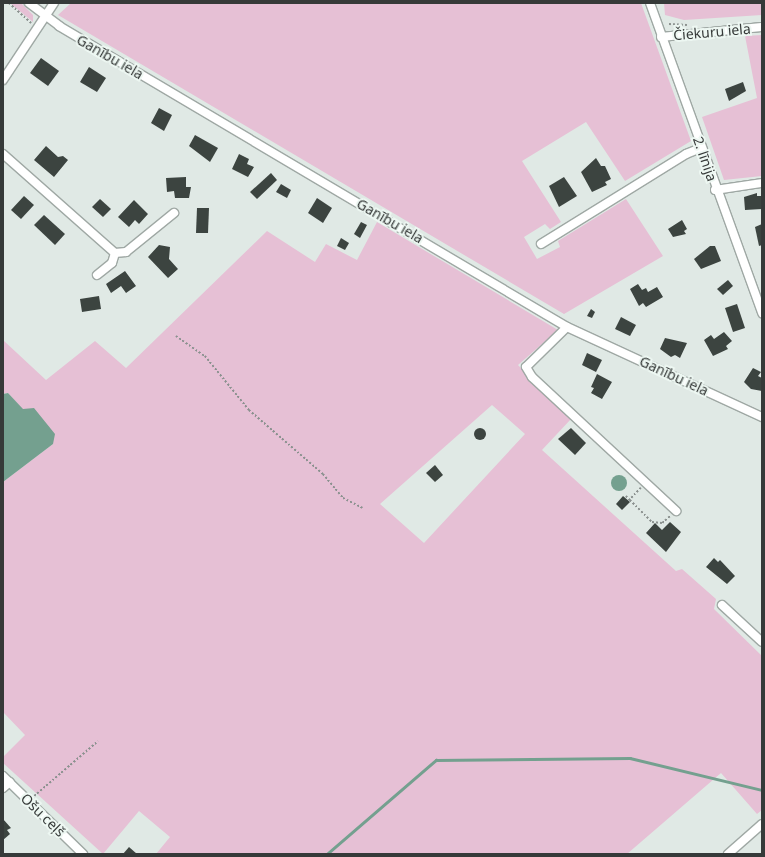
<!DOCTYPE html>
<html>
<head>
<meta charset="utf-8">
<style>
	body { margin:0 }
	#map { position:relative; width:765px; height:857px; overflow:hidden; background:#e0e9e5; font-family:"Noto Sans",sans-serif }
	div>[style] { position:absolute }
	.green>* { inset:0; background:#e6c0d5 }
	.water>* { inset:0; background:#74a08f }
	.round { border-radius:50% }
	.stream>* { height:2.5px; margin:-1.25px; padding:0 1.25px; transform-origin:1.25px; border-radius:1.25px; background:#74a08f }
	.building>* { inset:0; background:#3c4440 }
	.path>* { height:1.5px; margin-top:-0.75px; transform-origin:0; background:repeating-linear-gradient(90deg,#8b918f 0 2px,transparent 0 4px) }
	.roads { filter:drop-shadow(1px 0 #9fa8a4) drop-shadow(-1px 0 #9fa8a4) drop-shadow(0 1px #9fa8a4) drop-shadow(0 -1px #9fa8a4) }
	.minor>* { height:8px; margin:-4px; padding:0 4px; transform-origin:4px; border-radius:4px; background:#fff }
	span { translate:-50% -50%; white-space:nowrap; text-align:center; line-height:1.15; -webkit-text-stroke:4px #edf7f2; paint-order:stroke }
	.street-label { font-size:14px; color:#363a39 }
	.frame { position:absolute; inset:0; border:4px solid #363a39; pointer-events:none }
</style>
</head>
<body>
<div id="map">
	<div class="green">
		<div style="clip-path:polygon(10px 3px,21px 3px,33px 15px,33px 22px)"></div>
		<div style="clip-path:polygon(71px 3px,641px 3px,691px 141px,625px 181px,586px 122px,522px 161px,561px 222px,550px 229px,545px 224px,524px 237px,537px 259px,560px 247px,558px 241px,626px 199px,663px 256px,564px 314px,58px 15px)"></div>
		<div style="clip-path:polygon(664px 3px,762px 3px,762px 15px,684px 20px,665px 15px)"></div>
		<div style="clip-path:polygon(762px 35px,762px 176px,724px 180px,702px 117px,757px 98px,745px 36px)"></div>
		<div style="clip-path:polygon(evenodd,377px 222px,558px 330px,518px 365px,571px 419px,542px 450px,676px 571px,682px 569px,716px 599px,714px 609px,762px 656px,762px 810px,757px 814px,721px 773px,627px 854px,156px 854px,170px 837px,139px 811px,103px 854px,3px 763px,3px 757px,25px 735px,3px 712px,3px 482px,53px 444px,8px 393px,3px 394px,3px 340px,46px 380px,95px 341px,126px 368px,267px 231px,315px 262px,326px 244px,357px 260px,377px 222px,492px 405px,525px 434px,424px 543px,380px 504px,492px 405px)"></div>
	</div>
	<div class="water">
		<div style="clip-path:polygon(8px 393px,23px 409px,34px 408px,55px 434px,53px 444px,3px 482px,3px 394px)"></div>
		<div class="round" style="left:611px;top:475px;width:16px;height:16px"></div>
	</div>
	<div class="stream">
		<div style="left:327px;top:854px;width:144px;rotate:-40.8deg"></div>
		<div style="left:436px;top:760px;width:194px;rotate:-0.6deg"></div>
		<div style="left:630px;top:758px;width:136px;rotate:13.6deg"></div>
	</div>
	<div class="building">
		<div style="clip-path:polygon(41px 58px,59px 71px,48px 86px,30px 73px)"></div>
		<div style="clip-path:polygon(89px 67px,106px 78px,97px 92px,80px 82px)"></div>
		<div style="clip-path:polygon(743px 82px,746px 91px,729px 101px,725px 89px)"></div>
		<div style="clip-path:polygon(159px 108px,172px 115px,164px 131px,151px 123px)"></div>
		<div style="clip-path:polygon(195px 135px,218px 148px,210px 162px,189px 146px)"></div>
		<div style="clip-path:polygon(46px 146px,58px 157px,63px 156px,68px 160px,54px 177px,34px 160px)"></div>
		<div style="clip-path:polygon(239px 154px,249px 159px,247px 164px,254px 167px,248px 177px,232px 169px)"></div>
		<div style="clip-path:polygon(596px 158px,601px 166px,605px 166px,611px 179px,605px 182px,607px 185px,592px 192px,581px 172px)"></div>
		<div style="clip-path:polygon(271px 173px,277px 180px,257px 199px,250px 192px)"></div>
		<div style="clip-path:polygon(186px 177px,186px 187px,191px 187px,189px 198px,175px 198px,174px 191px,167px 192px,166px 178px)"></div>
		<div style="clip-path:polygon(564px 177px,577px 196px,559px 207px,549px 186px)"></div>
		<div style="clip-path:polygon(281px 184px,291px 190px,287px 198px,276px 192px)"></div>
		<div style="clip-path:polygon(757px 193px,757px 196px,762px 196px,762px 209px,745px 210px,744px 197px)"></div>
		<div style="clip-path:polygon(24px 196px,34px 205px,21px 219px,11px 210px)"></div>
		<div style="clip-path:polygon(317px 198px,332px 208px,323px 223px,308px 213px)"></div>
		<div style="clip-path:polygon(100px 199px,111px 209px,103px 217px,92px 207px)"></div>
		<div style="clip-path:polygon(134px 200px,148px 214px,139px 224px,135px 220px,129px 227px,118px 217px)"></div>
		<div style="clip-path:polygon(197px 208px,209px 208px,208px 233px,196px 233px)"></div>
		<div style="clip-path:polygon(44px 215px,65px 234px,55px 245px,34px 225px)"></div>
		<div style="clip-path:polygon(682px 220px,687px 229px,684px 231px,686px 234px,673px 237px,668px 229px)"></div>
		<div style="clip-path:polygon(361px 222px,367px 225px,360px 238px,354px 234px)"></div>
		<div style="clip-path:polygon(762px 224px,762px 245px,759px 246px,755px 227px)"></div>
		<div style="clip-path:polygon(341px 238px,349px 243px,345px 250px,337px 246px)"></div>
		<div style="clip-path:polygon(159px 245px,170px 247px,169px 259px,178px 269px,168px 278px,148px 257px)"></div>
		<div style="clip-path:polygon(710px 246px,715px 246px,721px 261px,701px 269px,694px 259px)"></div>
		<div style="clip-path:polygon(125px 271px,136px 286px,126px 293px,121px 286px,111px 293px,106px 284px)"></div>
		<div style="clip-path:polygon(728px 280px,733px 286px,723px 295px,717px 289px)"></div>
		<div style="clip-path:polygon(638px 284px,642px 290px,646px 288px,648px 292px,657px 287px,663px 297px,646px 307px,643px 303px,639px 306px,630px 289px)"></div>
		<div style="clip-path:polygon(99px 296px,101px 309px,82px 312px,80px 299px)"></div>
		<div style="clip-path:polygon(737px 304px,745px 328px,733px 332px,725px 308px)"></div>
		<div style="clip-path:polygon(591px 309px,595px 312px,592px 318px,587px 316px)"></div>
		<div style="clip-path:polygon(621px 317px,636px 325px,630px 336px,615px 329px)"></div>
		<div style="clip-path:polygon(724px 332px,732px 341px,726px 346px,728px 349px,713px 356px,704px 340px,711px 335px,714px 339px)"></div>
		<div style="clip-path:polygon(665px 338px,687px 343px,680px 358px,675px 355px,671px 357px,660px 349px)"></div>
		<div style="clip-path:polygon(587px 353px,602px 360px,596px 372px,582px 365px)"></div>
		<div style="clip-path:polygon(753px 368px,761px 372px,758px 376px,762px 378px,762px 391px,751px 389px,744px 382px)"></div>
		<div style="clip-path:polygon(597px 374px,612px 382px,602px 399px,591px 393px,594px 388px,591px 387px)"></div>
		<div style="clip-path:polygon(571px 428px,586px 443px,575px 455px,558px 439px)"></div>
		<div class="round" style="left:474px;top:428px;width:12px;height:12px"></div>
		<div style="clip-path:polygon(435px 465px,443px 475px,435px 482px,426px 473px)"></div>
		<div style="clip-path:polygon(623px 496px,630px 502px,622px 510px,616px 504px)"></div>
		<div style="clip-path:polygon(670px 522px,681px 532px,666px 552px,646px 533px,655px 523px,662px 530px)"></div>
		<div style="clip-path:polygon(714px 558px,718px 562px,720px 560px,735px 576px,727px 584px,706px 567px)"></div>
		<div style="clip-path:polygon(3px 819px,11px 828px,7px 830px,10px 834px,3px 840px)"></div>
		<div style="clip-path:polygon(129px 847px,137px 854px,123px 854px)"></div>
	</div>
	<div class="path">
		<div style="left:9px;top:3px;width:30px;rotate:42deg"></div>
		<div style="left:669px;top:24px;width:18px;rotate:3deg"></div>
		<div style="left:176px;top:336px;width:35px;rotate:35deg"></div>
		<div style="left:205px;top:356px;width:70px;rotate:50.8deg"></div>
		<div style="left:249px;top:410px;width:98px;rotate:40.9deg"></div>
		<div style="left:323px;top:474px;width:31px;rotate:50deg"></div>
		<div style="left:343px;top:498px;width:22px;rotate:27deg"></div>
		<div style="left:641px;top:488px;width:16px;rotate:133deg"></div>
		<div style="left:630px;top:500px;width:31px;rotate:45deg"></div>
		<div style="left:652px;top:522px;width:10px;rotate:6deg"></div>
		<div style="left:662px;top:523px;width:11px;rotate:-41deg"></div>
		<div style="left:626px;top:496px;width:6px;rotate:45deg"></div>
		<div style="left:34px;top:796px;width:84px;rotate:-40.7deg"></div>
	</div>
	<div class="roads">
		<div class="minor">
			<div style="left:29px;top:3px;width:38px;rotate:37deg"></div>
			<div style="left:59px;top:26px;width:590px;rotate:30.65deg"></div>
			<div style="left:567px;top:327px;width:215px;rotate:24.8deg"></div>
			<div style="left:650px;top:3px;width:330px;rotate:70.1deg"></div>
			<div style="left:661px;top:37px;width:101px;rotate:-5.7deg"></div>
			<div style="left:3px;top:80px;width:92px;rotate:-56.5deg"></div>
			<div style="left:3px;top:154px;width:149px;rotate:41.5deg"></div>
			<div style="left:115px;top:253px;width:11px;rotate:-5deg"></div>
			<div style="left:126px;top:252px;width:62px;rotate:-39.1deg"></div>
			<div style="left:715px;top:190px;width:48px;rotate:-8.5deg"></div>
			<div style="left:541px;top:244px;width:171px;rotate:-31.8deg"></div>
			<div style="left:686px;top:154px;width:16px;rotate:-22deg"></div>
			<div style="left:97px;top:275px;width:19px;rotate:-39deg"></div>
			<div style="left:112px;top:263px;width:10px;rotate:-73deg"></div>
			<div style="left:567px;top:327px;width:57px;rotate:135.7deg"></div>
			<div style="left:526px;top:367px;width:12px;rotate:59deg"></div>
			<div style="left:532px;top:377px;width:197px;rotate:42.9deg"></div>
			<div style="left:722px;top:605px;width:54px;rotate:42.8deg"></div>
			<div style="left:3px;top:776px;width:112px;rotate:44.3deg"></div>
			<div style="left:3px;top:788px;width:9px;rotate:-41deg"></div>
			<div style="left:728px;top:854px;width:45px;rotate:-41.4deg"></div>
		</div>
	</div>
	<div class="street-label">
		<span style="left:712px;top:32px;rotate:-5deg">Čiekuru iela</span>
		<span style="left:110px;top:57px;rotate:30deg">Ganību iela</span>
		<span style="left:705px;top:159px;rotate:71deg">2. līnija</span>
		<span style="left:390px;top:221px;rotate:30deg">Ganību iela</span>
		<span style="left:674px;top:376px;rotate:25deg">Ganību iela</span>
		<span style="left:43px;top:815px;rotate:44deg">Ošu ceļš</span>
	</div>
	<div class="frame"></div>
</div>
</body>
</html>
